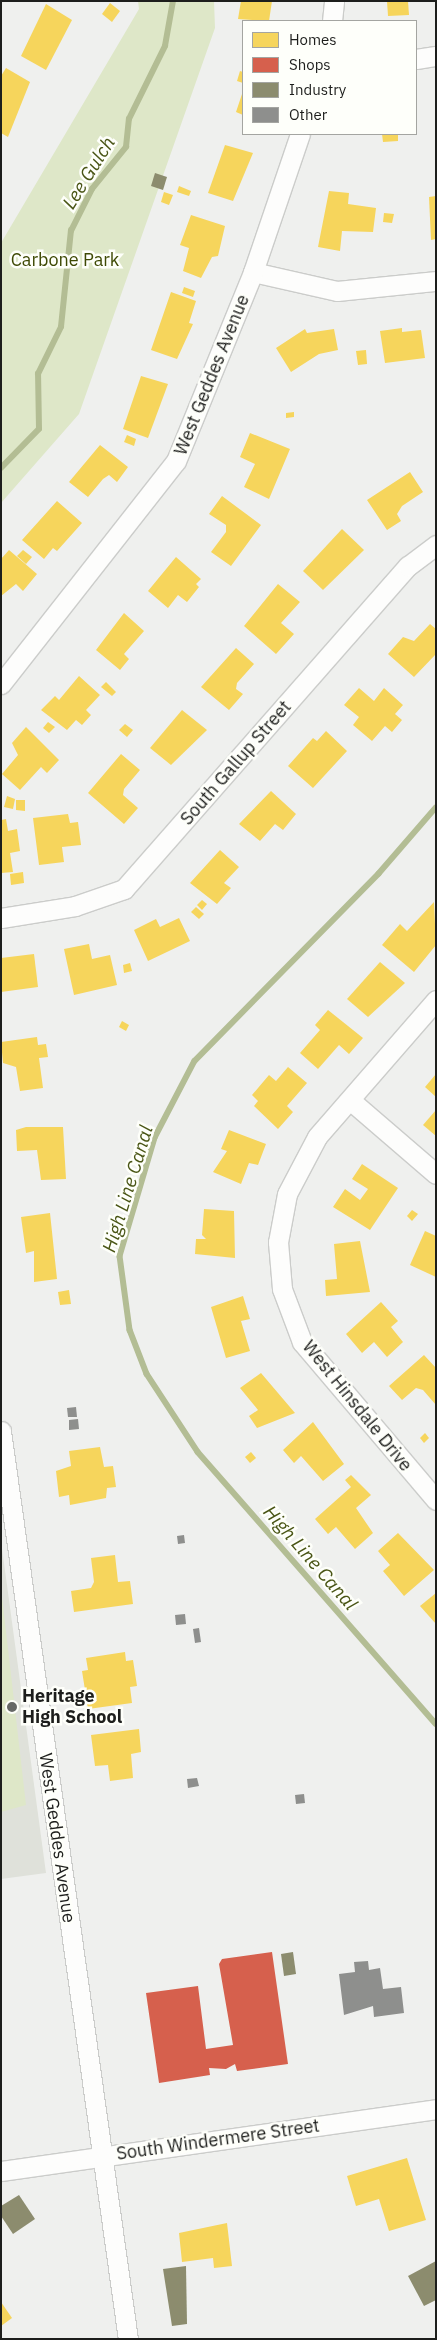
<!DOCTYPE html>
<html>
<head>
<meta charset="utf-8">
<style>
	body { margin:0 }
	#map { position:relative; width:437px; height:2340px; overflow:hidden; background:#eff0ee; font-family:"IBM Plex Sans",sans-serif }
	div>[style] { position:absolute }
	.built>* { inset:0; background:#dfe1da }
	.green>* { inset:0; background:#dee7c8 }
	.homes>* { inset:0; background:#f6d55c }
	.shops>* { inset:0; background:#d6604d }
	.industry>* { inset:0; background:#8c8c6e }
	.stream>* { height:5.5px; margin:-2.75px; padding:0 2.75px; transform-origin:2.75px; border-radius:2.75px; background:#b3bd94 }
	.building>* { inset:0; background:#8e8f8d }
	.roads { filter:drop-shadow(1px 0 #cbccca) drop-shadow(-1px 0 #cbccca) drop-shadow(0 1px #cbccca) drop-shadow(0 -1px #cbccca) }
	.minor>* { height:19px; margin:-9.5px; padding:0 9.5px; transform-origin:9.5px; border-radius:9.5px; background:#fdfdfc }
	.dots>* { width:14px; height:14px; translate:-50% -50%; box-sizing:border-box; border:2px solid #fefffa; border-radius:50% }
	span { translate:-50% -50%; white-space:nowrap; text-align:center; line-height:1.15; -webkit-text-stroke:5px #fefffa; paint-order:stroke }
	.park-label { font-size:18px; color:#3e4904 }
	.street-label { font-size:18px; color:#1d1e1c }
	.poi-label { font-size:18px; color:#1d1e1c; font-weight:700 }
	.left { translate:0 -50%; text-align:left }
	.water-label { font-size:19px; color:#495515; font-style:italic }
	.frame { position:absolute; inset:0; border:2px solid #1d1e1c; pointer-events:none }
	.legend { position:absolute; left:242px; top:20px; width:175px; height:115px; box-sizing:border-box; background:#fefffa; border:1px solid #a4a5a1; margin:0; padding:6px 9px; list-style:none; font-size:15px; color:#1d1e1c }
	.legend li { display:flex; align-items:center; gap:10px; height:25px }
	.legend b { width:25px; border:1px solid #a4a5a1 }
</style>
</head>
<body>
<div id="map">
	<div class="built">
		<div style="clip-path:polygon(1px 1541px,46px 1873px,1px 1879px)"></div>
	</div>
	<div class="green">
		<div style="clip-path:polygon(138px 1px,214px 1px,215px 28px,79px 414px,1px 503px,1px 243px,139px 9px)"></div>
		<div style="clip-path:polygon(1px 1588px,26px 1805px,1px 1812px)"></div>
	</div>
	<div class="homes">
		<div style="clip-path:polygon(241px 1px,272px 1px,269px 21px,238px 19px)"></div>
		<div style="clip-path:polygon(387px 1px,408px 1px,409px 15px,388px 16px)"></div>
		<div style="clip-path:polygon(110px 3px,120px 11px,112px 22px,102px 14px)"></div>
		<div style="clip-path:polygon(46px 4px,72px 20px,46px 70px,21px 56px)"></div>
		<div style="clip-path:polygon(6px 68px,30px 82px,8px 137px,1px 133px,1px 76px)"></div>
		<div style="clip-path:polygon(240px 71px,243px 72px,243px 83px,237px 81px)"></div>
		<div style="clip-path:polygon(243px 91px,243px 115px,236px 112px)"></div>
		<div style="clip-path:polygon(382px 134px,398px 134px,398px 141px,383px 142px)"></div>
		<div style="clip-path:polygon(225px 145px,253px 153px,233px 201px,208px 193px)"></div>
		<div style="clip-path:polygon(179px 186px,191px 191px,189px 196px,177px 192px)"></div>
		<div style="clip-path:polygon(329px 191px,349px 193px,348px 204px,376px 208px,373px 232px,342px 231px,340px 251px,318px 247px)"></div>
		<div style="clip-path:polygon(164px 192px,173px 195px,169px 205px,161px 202px)"></div>
		<div style="clip-path:polygon(436px 196px,436px 239px,431px 240px,429px 197px)"></div>
		<div style="clip-path:polygon(384px 213px,394px 214px,392px 223px,383px 222px)"></div>
		<div style="clip-path:polygon(191px 215px,225px 226px,218px 256px,212px 257px,201px 278px,183px 271px,189px 248px,180px 245px)"></div>
		<div style="clip-path:polygon(184px 287px,195px 291px,193px 297px,182px 293px)"></div>
		<div style="clip-path:polygon(171px 292px,196px 301px,189px 323px,193px 324px,177px 359px,151px 350px)"></div>
		<div style="clip-path:polygon(402px 328px,402px 332px,421px 330px,425px 358px,385px 363px,380px 331px)"></div>
		<div style="clip-path:polygon(305px 329px,307px 333px,334px 329px,338px 350px,319px 354px,291px 372px,276px 348px)"></div>
		<div style="clip-path:polygon(366px 350px,367px 364px,358px 365px,356px 351px)"></div>
		<div style="clip-path:polygon(141px 376px,168px 384px,148px 438px,123px 429px)"></div>
		<div style="clip-path:polygon(294px 412px,294px 417px,286px 418px,286px 413px)"></div>
		<div style="clip-path:polygon(250px 433px,290px 449px,269px 499px,244px 487px,255px 464px,240px 457px)"></div>
		<div style="clip-path:polygon(127px 435px,136px 439px,134px 446px,124px 442px)"></div>
		<div style="clip-path:polygon(100px 445px,128px 467px,117px 482px,109px 475px,103px 479px,88px 497px,69px 482px)"></div>
		<div style="clip-path:polygon(410px 472px,423px 492px,402px 506px,397px 514px,401px 521px,387px 530px,367px 500px)"></div>
		<div style="clip-path:polygon(222px 496px,261px 525px,231px 566px,211px 552px,226px 532px,226px 525px,209px 514px)"></div>
		<div style="clip-path:polygon(57px 501px,82px 523px,57px 551px,53px 548px,44px 559px,22px 540px)"></div>
		<div style="clip-path:polygon(342px 529px,364px 550px,323px 590px,303px 571px)"></div>
		<div style="clip-path:polygon(9px 550px,37px 574px,23px 591px,16px 584px,1px 596px,1px 559px)"></div>
		<div style="clip-path:polygon(23px 550px,32px 557px,26px 564px,17px 556px)"></div>
		<div style="clip-path:polygon(176px 557px,201px 579px,196px 584px,199px 587px,187px 602px,178px 595px,168px 608px,148px 591px)"></div>
		<div style="clip-path:polygon(278px 584px,300px 602px,281px 623px,294px 634px,276px 654px,244px 626px)"></div>
		<div style="clip-path:polygon(124px 613px,144px 631px,124px 654px,129px 659px,120px 670px,96px 650px)"></div>
		<div style="clip-path:polygon(430px 624px,436px 629px,436px 654px,414px 677px,388px 654px,403px 637px,414px 641px)"></div>
		<div style="clip-path:polygon(236px 648px,254px 664px,237px 683px,236px 689px,243px 694px,229px 710px,201px 687px)"></div>
		<div style="clip-path:polygon(79px 676px,100px 695px,86px 710px,91px 715px,82px 725px,76px 720px,67px 730px,41px 710px,55px 696px,59px 700px)"></div>
		<div style="clip-path:polygon(106px 682px,116px 692px,112px 696px,101px 687px)"></div>
		<div style="clip-path:polygon(359px 688px,374px 701px,384px 688px,403px 705px,395px 714px,402px 720px,392px 732px,385px 726px,372px 741px,353px 725px,359px 717px,344px 705px)"></div>
		<div style="clip-path:polygon(182px 710px,207px 730px,171px 765px,150px 748px)"></div>
		<div style="clip-path:polygon(48px 722px,55px 727px,49px 733px,43px 728px)"></div>
		<div style="clip-path:polygon(125px 724px,133px 730px,127px 737px,119px 730px)"></div>
		<div style="clip-path:polygon(26px 727px,59px 760px,47px 773px,41px 767px,20px 790px,2px 774px,18px 755px,12px 743px)"></div>
		<div style="clip-path:polygon(326px 731px,347px 751px,313px 788px,288px 766px,313px 738px,317px 741px)"></div>
		<div style="clip-path:polygon(121px 754px,140px 770px,124px 789px,123px 795px,138px 808px,124px 824px,88px 793px)"></div>
		<div style="clip-path:polygon(271px 791px,296px 814px,283px 830px,275px 824px,260px 841px,239px 824px)"></div>
		<div style="clip-path:polygon(7px 796px,15px 799px,13px 809px,4px 807px)"></div>
		<div style="clip-path:polygon(16px 800px,25px 800px,25px 811px,16px 810px)"></div>
		<div style="clip-path:polygon(68px 814px,70px 823px,78px 822px,81px 845px,62px 847px,64px 862px,39px 865px,33px 818px)"></div>
		<div style="clip-path:polygon(6px 819px,8px 831px,17px 829px,20px 851px,10px 853px,13px 872px,1px 873px,1px 820px)"></div>
		<div style="clip-path:polygon(220px 850px,239px 867px,224px 883px,231px 888px,217px 904px,190px 883px)"></div>
		<div style="clip-path:polygon(23px 872px,24px 883px,11px 885px,10px 874px)"></div>
		<div style="clip-path:polygon(202px 900px,207px 904px,202px 910px,197px 905px)"></div>
		<div style="clip-path:polygon(434px 902px,436px 945px,414px 972px,382px 945px,400px 924px,407px 931px)"></div>
		<div style="clip-path:polygon(196px 907px,204px 914px,199px 919px,191px 912px)"></div>
		<div style="clip-path:polygon(179px 918px,190px 941px,148px 961px,134px 930px,156px 919px,160px 927px)"></div>
		<div style="clip-path:polygon(89px 944px,92px 959px,110px 955px,117px 985px,74px 995px,64px 949px)"></div>
		<div style="clip-path:polygon(34px 954px,38px 987px,1px 992px,1px 958px)"></div>
		<div style="clip-path:polygon(380px 962px,405px 983px,368px 1017px,347px 999px)"></div>
		<div style="clip-path:polygon(130px 963px,132px 971px,124px 973px,123px 965px)"></div>
		<div style="clip-path:polygon(328px 1010px,363px 1038px,349px 1054px,339px 1045px,318px 1069px,300px 1053px,320px 1030px,315px 1025px)"></div>
		<div style="clip-path:polygon(122px 1021px,129px 1025px,126px 1031px,119px 1027px)"></div>
		<div style="clip-path:polygon(37px 1037px,38px 1045px,46px 1044px,48px 1057px,39px 1058px,43px 1088px,20px 1091px,16px 1067px,3px 1063px,1px 1042px)"></div>
		<div style="clip-path:polygon(288px 1067px,307px 1083px,287px 1106px,293px 1112px,278px 1129px,254px 1106px,258px 1101px,252px 1095px,269px 1075px,276px 1081px)"></div>
		<div style="clip-path:polygon(436px 1074px,436px 1097px,425px 1087px)"></div>
		<div style="clip-path:polygon(436px 1110px,436px 1136px,423px 1125px)"></div>
		<div style="clip-path:polygon(26px 1127px,63px 1127px,66px 1179px,41px 1180px,37px 1150px,17px 1151px,16px 1130px)"></div>
		<div style="clip-path:polygon(229px 1130px,266px 1144px,258px 1165px,249px 1163px,241px 1184px,213px 1172px,227px 1151px,221px 1149px)"></div>
		<div style="clip-path:polygon(362px 1164px,398px 1188px,370px 1230px,333px 1207px,345px 1189px,360px 1200px,368px 1189px,352px 1179px)"></div>
		<div style="clip-path:polygon(204px 1209px,234px 1211px,235px 1258px,195px 1254px,196px 1239px,206px 1239px,202px 1235px)"></div>
		<div style="clip-path:polygon(412px 1210px,418px 1214px,412px 1221px,407px 1216px)"></div>
		<div style="clip-path:polygon(50px 1213px,57px 1279px,34px 1282px,34px 1251px,26px 1253px,21px 1217px)"></div>
		<div style="clip-path:polygon(425px 1231px,436px 1236px,436px 1277px,410px 1265px)"></div>
		<div style="clip-path:polygon(360px 1241px,370px 1292px,326px 1296px,325px 1280px,337px 1279px,334px 1244px)"></div>
		<div style="clip-path:polygon(69px 1290px,71px 1304px,60px 1305px,58px 1292px)"></div>
		<div style="clip-path:polygon(243px 1296px,250px 1319px,241px 1321px,250px 1351px,226px 1358px,211px 1307px)"></div>
		<div style="clip-path:polygon(381px 1302px,398px 1321px,391px 1327px,403px 1342px,387px 1357px,374px 1342px,362px 1353px,346px 1334px)"></div>
		<div style="clip-path:polygon(424px 1355px,436px 1368px,436px 1405px,423px 1390px,416px 1388px,402px 1400px,389px 1386px)"></div>
		<div style="clip-path:polygon(261px 1373px,295px 1413px,257px 1428px,249px 1416px,258px 1410px,240px 1388px)"></div>
		<div style="clip-path:polygon(313px 1422px,344px 1464px,323px 1481px,301px 1456px,294px 1463px,283px 1450px)"></div>
		<div style="clip-path:polygon(425px 1433px,429px 1438px,424px 1443px,420px 1438px)"></div>
		<div style="clip-path:polygon(100px 1447px,104px 1467px,113px 1466px,116px 1487px,107px 1488px,106px 1498px,70px 1505px,69px 1495px,59px 1497px,56px 1471px,71px 1466px,69px 1451px)"></div>
		<div style="clip-path:polygon(251px 1452px,256px 1458px,250px 1463px,245px 1457px)"></div>
		<div style="clip-path:polygon(351px 1475px,371px 1495px,356px 1508px,373px 1533px,355px 1549px,336px 1527px,328px 1534px,315px 1519px,351px 1487px,345px 1480px)"></div>
		<div style="clip-path:polygon(398px 1533px,434px 1570px,404px 1596px,383px 1571px,390px 1565px,378px 1551px)"></div>
		<div style="clip-path:polygon(115px 1555px,118px 1582px,130px 1581px,133px 1604px,74px 1612px,71px 1591px,91px 1588px,94px 1582px,91px 1558px)"></div>
		<div style="clip-path:polygon(436px 1593px,436px 1624px,420px 1606px)"></div>
		<div style="clip-path:polygon(125px 1652px,126px 1661px,133px 1660px,137px 1686px,130px 1687px,132px 1703px,88px 1709px,82px 1671px,88px 1670px,86px 1658px)"></div>
		<div style="clip-path:polygon(139px 1729px,141px 1752px,131px 1754px,133px 1778px,110px 1781px,108px 1765px,95px 1766px,91px 1735px)"></div>
		<div style="clip-path:polygon(407px 2158px,426px 2220px,389px 2231px,379px 2199px,356px 2206px,347px 2176px)"></div>
		<div style="clip-path:polygon(227px 2223px,232px 2266px,214px 2268px,213px 2258px,182px 2262px,179px 2233px)"></div>
		<div style="clip-path:polygon(1px 2302px,12px 2318px,1px 2326px)"></div>
	</div>
	<div class="shops">
		<div style="clip-path:polygon(272px 1952px,288px 2064px,237px 2071px,235px 2064px,226px 2069px,209px 2068px,210px 2075px,159px 2083px,146px 1993px,198px 1986px,206px 2049px,233px 2045px,219px 1964px,222px 1959px)"></div>
	</div>
	<div class="industry">
		<div style="clip-path:polygon(155px 173px,167px 177px,163px 190px,151px 186px)"></div>
		<div style="clip-path:polygon(293px 1952px,296px 1974px,284px 1976px,281px 1954px)"></div>
		<div style="clip-path:polygon(19px 2195px,35px 2219px,13px 2234px,1px 2216px,1px 2206px)"></div>
		<div style="clip-path:polygon(436px 2261px,436px 2300px,424px 2306px,408px 2276px)"></div>
		<div style="clip-path:polygon(186px 2266px,187px 2324px,172px 2326px,163px 2269px)"></div>
	</div>
	<div class="stream">
		<div style="left:1px;top:468px;width:54px;rotate:-45.7deg"></div>
		<div style="left:39px;top:429px;width:55px;rotate:-91deg"></div>
		<div style="left:38px;top:374px;width:52px;rotate:-63.9deg"></div>
		<div style="left:61px;top:327px;width:97px;rotate:-84.1deg"></div>
		<div style="left:71px;top:231px;width:47px;rotate:-63.4deg"></div>
		<div style="left:92px;top:189px;width:54px;rotate:-51deg"></div>
		<div style="left:126px;top:147px;width:28px;rotate:-84deg"></div>
		<div style="left:129px;top:119px;width:81px;rotate:-63.7deg"></div>
		<div style="left:165px;top:46px;width:46px;rotate:-79.9deg"></div>
		<div style="left:436px;top:808px;width:87px;rotate:130.8deg"></div>
		<div style="left:379px;top:874px;width:262px;rotate:134.5deg"></div>
		<div style="left:195px;top:1061px;width:87px;rotate:117.5deg"></div>
		<div style="left:155px;top:1138px;width:123px;rotate:106.5deg"></div>
		<div style="left:120px;top:1256px;width:75px;rotate:82.3deg"></div>
		<div style="left:130px;top:1330px;width:47px;rotate:68.9deg"></div>
		<div style="left:147px;top:1374px;width:93px;rotate:56.8deg"></div>
		<div style="left:198px;top:1452px;width:361px;rotate:48.8deg"></div>
	</div>
	<div class="building">
		<div style="clip-path:polygon(76px 1407px,77px 1417px,68px 1417px,67px 1408px)"></div>
		<div style="clip-path:polygon(78px 1419px,79px 1429px,69px 1430px,69px 1420px)"></div>
		<div style="clip-path:polygon(184px 1535px,185px 1543px,178px 1544px,177px 1536px)"></div>
		<div style="clip-path:polygon(185px 1614px,186px 1624px,176px 1625px,175px 1615px)"></div>
		<div style="clip-path:polygon(199px 1628px,201px 1642px,195px 1643px,193px 1629px)"></div>
		<div style="clip-path:polygon(197px 1778px,199px 1786px,188px 1788px,187px 1779px)"></div>
		<div style="clip-path:polygon(304px 1794px,305px 1803px,296px 1804px,295px 1795px)"></div>
		<div style="clip-path:polygon(368px 1961px,369px 1970px,380px 1968px,383px 1989px,401px 1987px,404px 2013px,374px 2017px,373px 2006px,344px 2015px,339px 1974px,355px 1972px,354px 1962px)"></div>
	</div>
	<div class="roads">
		<div class="minor">
			<div style="left:332px;top:21px;width:20px;rotate:-84deg"></div>
			<div style="left:416px;top:59px;width:20px;rotate:-9deg"></div>
			<div style="left:253px;top:272px;width:86px;rotate:12.7deg"></div>
			<div style="left:337px;top:291px;width:100px;rotate:-5.8deg"></div>
			<div style="left:1px;top:684px;width:283px;rotate:-51.9deg"></div>
			<div style="left:176px;top:461px;width:204px;rotate:-67.8deg"></div>
			<div style="left:253px;top:272px;width:146px;rotate:-71.2deg"></div>
			<div style="left:1px;top:918px;width:75px;rotate:-9.2deg"></div>
			<div style="left:75px;top:906px;width:52px;rotate:-19.1deg"></div>
			<div style="left:124px;top:889px;width:430px;rotate:-48.7deg"></div>
			<div style="left:408px;top:566px;width:35px;rotate:-37deg"></div>
			<div style="left:436px;top:1000px;width:181px;rotate:131deg"></div>
			<div style="left:317px;top:1137px;width:64px;rotate:117.8deg"></div>
			<div style="left:287px;top:1194px;width:49px;rotate:100.6deg"></div>
			<div style="left:278px;top:1242px;width:47px;rotate:85.1deg"></div>
			<div style="left:282px;top:1289px;width:57px;rotate:69.3deg"></div>
			<div style="left:302px;top:1342px;width:207px;rotate:49.7deg"></div>
			<div style="left:350px;top:1100px;width:113px;rotate:40.7deg"></div>
			<div style="left:1px;top:1431px;width:917px;rotate:82.04deg"></div>
			<div style="left:1px;top:2171px;width:439px;rotate:-8.1deg"></div>
		</div>
	</div>
	<div class="dots">
		<div style="left:12px;top:1707px;background:#666866"></div>
	</div>
	<div class="park-label">
		<span style="left:65px;top:260px">Carbone Park</span>
	</div>
	<div class="street-label">
		<span style="left:212px;top:375px;rotate:-68deg">West Geddes Avenue</span>
		<span style="left:236px;top:763px;rotate:-49deg">South Gallup Street</span>
		<span style="left:357px;top:1406px;rotate:51deg">West Hinsdale Drive</span>
		<span style="left:57px;top:1838px;rotate:82deg">West Geddes Avenue</span>
		<span style="left:218px;top:2140px;rotate:-8deg">South Windermere Street</span>
	</div>
	<div class="poi-label">
		<span class="left" style="left:22px;top:1707px">Heritage<br>High School</span>
	</div>
	<div class="water-label">
		<span style="left:89px;top:173px;rotate:-58deg">Lee Gulch</span>
		<span style="left:128px;top:1189px;rotate:-73deg">High Line Canal</span>
		<span style="left:310px;top:1558px;rotate:49deg">High Line Canal</span>
	</div>
	<div class="frame"></div>
	<ul class="legend">
	<li><b style="height:14px;background:#f6d55c"></b>Homes</li>
	<li><b style="height:14px;background:#d6604d"></b>Shops</li>
	<li><b style="height:14px;background:#8c8c6e"></b>Industry</li>
	<li><b style="height:14px;background:#8e8f8d"></b>Other</li>
	</ul>
</div>
</body>
</html>
